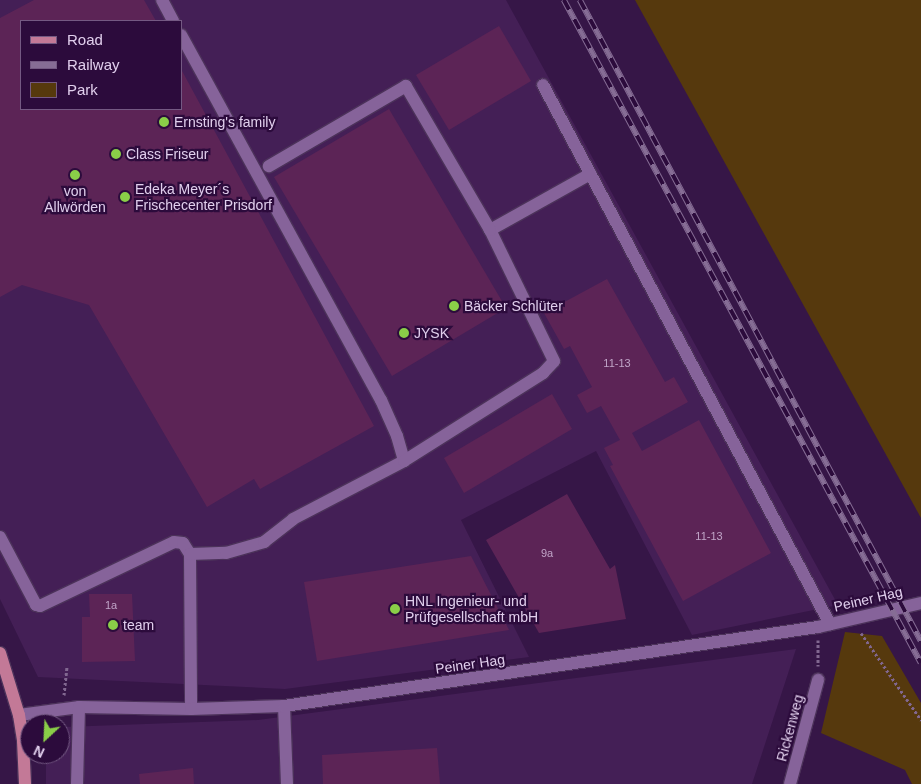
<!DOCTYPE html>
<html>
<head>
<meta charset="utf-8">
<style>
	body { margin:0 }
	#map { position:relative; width:921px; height:784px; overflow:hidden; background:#361647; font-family:Helvetica,sans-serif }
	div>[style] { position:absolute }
	.built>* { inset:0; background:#441f56 }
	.green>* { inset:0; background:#56390d }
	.building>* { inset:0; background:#5c2456 }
	.path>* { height:3px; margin-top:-1.5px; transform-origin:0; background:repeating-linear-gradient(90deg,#816790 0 2.5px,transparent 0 5px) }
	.roads { filter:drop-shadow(1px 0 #4c325a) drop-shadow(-1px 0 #4c325a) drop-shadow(0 1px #4c325a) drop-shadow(0 -1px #4c325a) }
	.minor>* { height:12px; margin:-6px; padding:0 6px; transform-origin:6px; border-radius:6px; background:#86639a }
	.major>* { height:12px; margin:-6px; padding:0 6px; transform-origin:6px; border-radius:6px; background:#c37997 }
	.rail>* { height:5.5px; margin-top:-2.75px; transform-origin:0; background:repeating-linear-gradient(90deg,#2c0b3c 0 11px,#866d95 0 22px); box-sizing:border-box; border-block:1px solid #866d95 }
	.dots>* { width:14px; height:14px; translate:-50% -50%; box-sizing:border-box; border:2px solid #2c0b3c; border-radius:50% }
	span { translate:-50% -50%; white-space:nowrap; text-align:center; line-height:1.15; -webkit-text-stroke:4.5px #2c0b3c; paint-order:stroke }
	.number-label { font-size:11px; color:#c0a4c7 }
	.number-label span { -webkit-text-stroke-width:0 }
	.poi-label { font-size:14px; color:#e1cfed }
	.left { translate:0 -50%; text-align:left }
	.street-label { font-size:14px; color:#e1cfed }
	.legend { position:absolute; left:20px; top:20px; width:162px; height:90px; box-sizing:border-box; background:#2c0b3c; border:1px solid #745983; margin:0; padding:6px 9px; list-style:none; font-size:15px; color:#e1cfed }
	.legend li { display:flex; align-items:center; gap:10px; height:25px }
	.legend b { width:25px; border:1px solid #745983 }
	.north { position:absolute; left:20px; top:714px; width:50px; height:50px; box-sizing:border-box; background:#2c0b3c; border:1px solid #745983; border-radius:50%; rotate:205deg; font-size:14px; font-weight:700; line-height:20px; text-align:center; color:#e1cfed }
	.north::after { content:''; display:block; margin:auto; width:18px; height:22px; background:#8ace48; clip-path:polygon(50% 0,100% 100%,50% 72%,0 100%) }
</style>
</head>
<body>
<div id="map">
	<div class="built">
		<div style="clip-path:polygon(evenodd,0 0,506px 0,838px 605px,692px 635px,596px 451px,461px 520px,529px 657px,285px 689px,38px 677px,0 599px,0 0,21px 21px,181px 21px,181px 109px,21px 109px,21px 21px)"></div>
		<div style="clip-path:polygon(796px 649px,752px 784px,46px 784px,46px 754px,60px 754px,60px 731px,64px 727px,258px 720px)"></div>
	</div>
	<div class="green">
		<div style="clip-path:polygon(635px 0,921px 0,921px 518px)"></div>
		<div style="clip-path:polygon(845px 632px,882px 636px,921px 703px,921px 784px,912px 784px,905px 770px,821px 733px)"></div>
	</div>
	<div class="building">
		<div style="clip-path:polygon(34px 0,144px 0,156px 21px,21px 21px,21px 109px,181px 109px,181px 69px,374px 426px,260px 489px,254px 479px,207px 507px,89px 305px,22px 285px,0 297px,0 18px)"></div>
		<div style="clip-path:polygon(499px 26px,531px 81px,449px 130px,416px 75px)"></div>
		<div style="clip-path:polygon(389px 109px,506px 308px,392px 376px,274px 177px)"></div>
		<div style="clip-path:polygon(607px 279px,665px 382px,674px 377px,688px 402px,632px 433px,642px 451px,699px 420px,771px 553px,683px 601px,610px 466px,613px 465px,604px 448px,620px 440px,601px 406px,587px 413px,577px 395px,592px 387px,570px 346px,564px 349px,544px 313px)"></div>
		<div style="clip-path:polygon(552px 394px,572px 429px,464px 493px,444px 458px)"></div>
		<div style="clip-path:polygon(567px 494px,610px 569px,615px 565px,626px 619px,539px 633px,486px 540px)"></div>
		<div style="clip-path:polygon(471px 556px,509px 630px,317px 661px,304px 582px)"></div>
		<div style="clip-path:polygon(89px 594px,132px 594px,135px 661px,82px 662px,82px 617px,90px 617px)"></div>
		<div style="clip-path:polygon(437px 748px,440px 784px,323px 784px,322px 755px)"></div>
		<div style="clip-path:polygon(193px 768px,194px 784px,140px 784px,139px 774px)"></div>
	</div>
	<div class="path">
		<div style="left:861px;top:633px;width:106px;rotate:55.4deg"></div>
		<div style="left:818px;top:640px;width:26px;rotate:90deg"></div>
		<div style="left:64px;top:695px;width:28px;rotate:-84deg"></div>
	</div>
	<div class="roads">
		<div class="minor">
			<div style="left:162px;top:0;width:24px;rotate:62deg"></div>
			<div style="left:181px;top:35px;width:416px;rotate:61.3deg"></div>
			<div style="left:381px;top:400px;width:39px;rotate:66deg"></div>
			<div style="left:397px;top:436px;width:26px;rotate:74deg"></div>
			<div style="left:543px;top:85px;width:611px;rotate:61.97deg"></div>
			<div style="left:490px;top:230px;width:115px;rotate:-29.2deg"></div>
			<div style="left:0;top:537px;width:77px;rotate:62.1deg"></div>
			<div style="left:36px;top:605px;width:4px;rotate:14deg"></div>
			<div style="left:40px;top:606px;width:148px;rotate:-25.5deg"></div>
			<div style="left:174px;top:542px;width:9px;rotate:6deg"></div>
			<div style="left:183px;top:543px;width:13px;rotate:58deg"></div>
			<div style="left:190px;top:554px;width:155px;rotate:89.6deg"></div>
			<div style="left:190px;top:554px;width:36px;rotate:-2deg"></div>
			<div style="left:226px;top:553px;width:40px;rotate:-16deg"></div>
			<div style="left:264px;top:542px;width:37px;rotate:-38deg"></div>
			<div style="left:293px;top:519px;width:125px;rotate:-27.6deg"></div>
			<div style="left:404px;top:461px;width:165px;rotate:-32.3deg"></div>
			<div style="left:543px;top:373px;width:16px;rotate:-47deg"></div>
			<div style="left:554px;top:361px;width:146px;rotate:-116deg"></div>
			<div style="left:490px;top:230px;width:167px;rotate:-120.3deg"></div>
			<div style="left:406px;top:86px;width:159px;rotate:149.7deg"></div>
			<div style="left:284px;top:706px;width:78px;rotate:87.8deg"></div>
			<div style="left:19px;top:715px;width:61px;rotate:-7.6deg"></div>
			<div style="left:79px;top:707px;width:112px;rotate:1deg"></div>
			<div style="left:191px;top:709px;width:93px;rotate:-1.8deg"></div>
			<div style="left:284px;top:706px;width:540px;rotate:-8.42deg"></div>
			<div style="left:818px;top:627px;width:106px;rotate:-13.1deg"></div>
			<div style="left:77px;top:784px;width:77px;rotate:-88.5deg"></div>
			<div style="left:790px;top:784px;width:108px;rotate:-74.9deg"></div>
		</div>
		<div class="major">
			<div style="left:0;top:653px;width:65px;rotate:73deg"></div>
			<div style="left:19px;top:715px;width:26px;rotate:81deg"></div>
			<div style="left:23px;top:741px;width:43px;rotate:87.3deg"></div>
		</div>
	</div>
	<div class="rail">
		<div style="left:564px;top:0;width:753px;rotate:61.7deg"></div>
		<div style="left:580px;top:0;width:726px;rotate:61.99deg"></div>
	</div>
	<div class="dots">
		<div style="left:164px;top:122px;background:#8ace48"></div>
		<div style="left:116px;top:154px;background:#8ace48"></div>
		<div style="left:75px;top:175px;background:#8ace48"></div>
		<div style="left:125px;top:197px;background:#8ace48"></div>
		<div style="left:454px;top:306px;background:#8ace48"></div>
		<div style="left:404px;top:333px;background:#8ace48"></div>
		<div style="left:395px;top:609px;background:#8ace48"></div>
		<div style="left:113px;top:625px;background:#8ace48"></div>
	</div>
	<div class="number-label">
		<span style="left:617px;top:363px">11-13</span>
		<span style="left:709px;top:536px">11-13</span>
		<span style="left:547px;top:553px">9a</span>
		<span style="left:111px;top:605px">1a</span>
	</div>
	<div class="poi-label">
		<span class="left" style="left:174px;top:122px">Ernsting's family</span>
		<span class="left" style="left:126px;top:154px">Class Friseur</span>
		<span class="left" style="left:135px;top:197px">Edeka Meyer´s<br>Frischecenter Prisdorf</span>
		<span style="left:75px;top:199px">von<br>Allwörden</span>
		<span class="left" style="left:464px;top:306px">Bäcker Schlüter</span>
		<span class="left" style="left:414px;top:333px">JYSK</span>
		<span class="left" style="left:405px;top:609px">HNL Ingenieur- und<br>Prüfgesellschaft mbH</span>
		<span class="left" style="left:123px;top:625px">team</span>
	</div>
	<div class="street-label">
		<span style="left:868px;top:599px;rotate:-13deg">Peiner Hag</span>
		<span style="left:470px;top:664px;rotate:-8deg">Peiner Hag</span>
		<span style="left:790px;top:728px;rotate:-75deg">Rickenweg</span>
	</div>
	<ul class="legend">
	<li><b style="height:6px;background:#c37997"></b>Road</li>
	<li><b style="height:6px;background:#866d95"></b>Railway</li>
	<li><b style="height:14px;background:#56390d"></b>Park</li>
	</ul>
	<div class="north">N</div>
</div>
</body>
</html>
